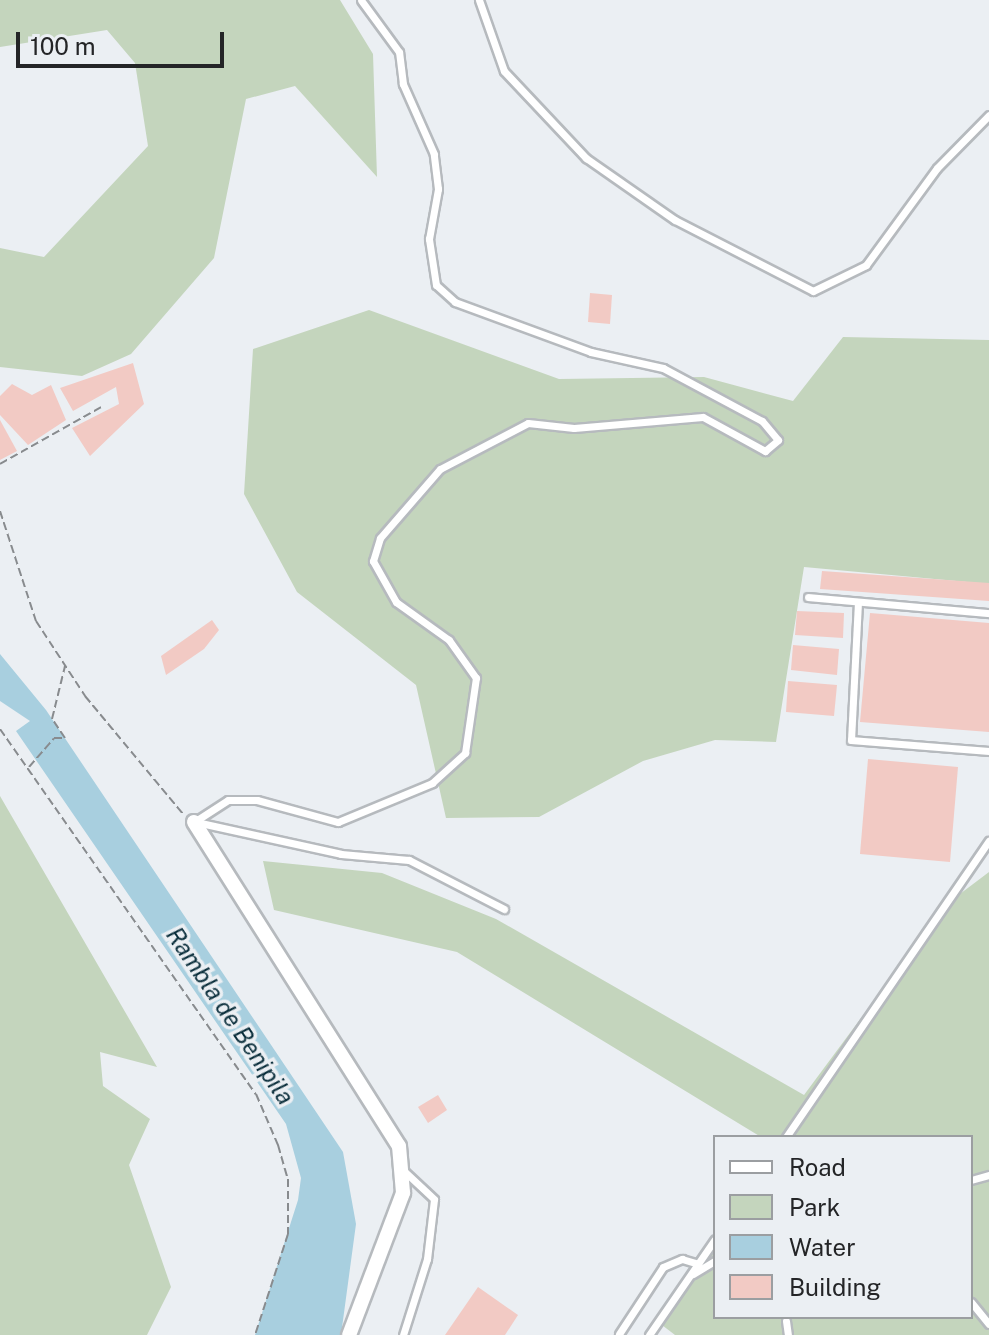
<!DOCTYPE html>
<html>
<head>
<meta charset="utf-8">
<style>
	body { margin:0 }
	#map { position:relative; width:989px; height:1335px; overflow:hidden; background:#ebeff3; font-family:"Public Sans",sans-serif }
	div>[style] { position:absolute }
	.green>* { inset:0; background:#c4d5bd }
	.water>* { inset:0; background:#a8cfdf }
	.building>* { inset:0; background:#f2cac4 }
	.path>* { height:2px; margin-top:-1px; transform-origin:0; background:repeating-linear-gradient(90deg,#888b8e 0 8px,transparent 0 12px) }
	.roads { filter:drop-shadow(2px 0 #b6babe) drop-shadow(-2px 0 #b6babe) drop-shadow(0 2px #b6babe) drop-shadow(0 -2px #b6babe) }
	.lane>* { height:7px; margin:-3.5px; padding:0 3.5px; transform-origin:3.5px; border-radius:3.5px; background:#fff }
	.street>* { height:14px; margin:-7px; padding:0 7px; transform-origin:7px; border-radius:7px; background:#fff }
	span { translate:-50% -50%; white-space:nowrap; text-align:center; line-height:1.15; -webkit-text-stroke:7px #ebeff3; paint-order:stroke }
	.water-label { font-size:24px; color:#0a2e3b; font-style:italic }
	.legend { position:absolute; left:713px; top:1135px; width:260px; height:184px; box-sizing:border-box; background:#ebeff3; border:2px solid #9b9ea1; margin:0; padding:10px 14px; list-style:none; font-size:24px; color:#242527 }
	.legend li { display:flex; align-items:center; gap:16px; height:40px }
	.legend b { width:40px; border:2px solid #9b9ea1 }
	.scale { position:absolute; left:16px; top:32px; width:208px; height:36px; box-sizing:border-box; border:4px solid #242527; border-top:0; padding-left:10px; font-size:24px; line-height:28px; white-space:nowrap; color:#242527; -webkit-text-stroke:6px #ebeff3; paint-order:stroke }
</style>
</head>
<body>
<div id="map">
	<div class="green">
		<div style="clip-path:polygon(0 0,340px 0,373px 54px,377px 177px,295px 86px,246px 99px,214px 258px,131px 354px,82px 376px,0 367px,0 248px,44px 257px,148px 146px,135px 63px,107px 30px,0 47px)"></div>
		<div style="clip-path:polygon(369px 310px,559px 379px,704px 377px,793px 401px,843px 337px,989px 340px,989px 584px,804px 567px,776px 742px,715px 740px,643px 761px,539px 817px,446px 818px,416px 685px,297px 592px,244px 494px,253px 349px)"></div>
		<div style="clip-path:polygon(0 796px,157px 1067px,100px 1052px,103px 1086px,150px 1119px,129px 1165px,171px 1287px,147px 1335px,0 1335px)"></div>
		<div style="clip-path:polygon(263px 861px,382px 873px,496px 919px,804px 1095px,944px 906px,989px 872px,989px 1335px,675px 1335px,658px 1322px,715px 1240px,715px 1317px,971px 1317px,971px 1137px,761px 1137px,457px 952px,274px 910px)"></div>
	</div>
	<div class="water">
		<div style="clip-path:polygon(0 654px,46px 710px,343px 1152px,356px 1224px,341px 1335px,255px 1335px,298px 1200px,301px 1178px,286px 1124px,16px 731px,30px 721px,0 701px)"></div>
	</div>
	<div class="building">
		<div style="clip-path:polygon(590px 293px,612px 295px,610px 324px,588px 322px)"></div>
		<div style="clip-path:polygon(133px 363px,144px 404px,90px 456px,72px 428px,119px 404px,116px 387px,73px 411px,60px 388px)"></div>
		<div style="clip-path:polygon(12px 384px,32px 395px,51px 385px,66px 420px,28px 445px,0 415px,0 396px)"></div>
		<div style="clip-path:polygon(0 420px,17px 451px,0 460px)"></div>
		<div style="clip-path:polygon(822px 571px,989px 583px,989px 601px,820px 589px)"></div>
		<div style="clip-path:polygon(797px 611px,844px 613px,843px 638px,795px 635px)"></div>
		<div style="clip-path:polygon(870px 613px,989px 623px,989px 732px,860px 722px)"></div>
		<div style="clip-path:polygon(212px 620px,219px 630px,204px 649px,166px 675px,161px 656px)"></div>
		<div style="clip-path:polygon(793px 645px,839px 649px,837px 675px,791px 670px)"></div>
		<div style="clip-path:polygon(788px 681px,837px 685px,834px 716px,786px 712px)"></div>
		<div style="clip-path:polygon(868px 759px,958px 767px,950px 862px,860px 854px)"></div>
		<div style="clip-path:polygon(438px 1095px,447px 1110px,428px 1123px,418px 1107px)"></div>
		<div style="clip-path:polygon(478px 1287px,518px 1315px,505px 1335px,445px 1335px)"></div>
	</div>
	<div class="path">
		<div style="left:0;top:464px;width:116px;rotate:-29.4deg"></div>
		<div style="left:0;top:511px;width:116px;rotate:71.9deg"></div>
		<div style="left:36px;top:621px;width:90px;rotate:56.8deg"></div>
		<div style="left:85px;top:696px;width:153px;rotate:50.3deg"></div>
		<div style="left:0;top:729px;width:446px;rotate:55deg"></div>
		<div style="left:256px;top:1094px;width:56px;rotate:66.7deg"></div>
		<div style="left:278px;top:1145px;width:35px;rotate:74deg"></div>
		<div style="left:288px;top:1179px;width:55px;rotate:90deg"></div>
		<div style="left:288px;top:1234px;width:106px;rotate:108.1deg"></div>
		<div style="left:29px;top:767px;width:38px;rotate:-49deg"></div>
		<div style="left:54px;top:738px;width:11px"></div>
		<div style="left:65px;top:738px;width:23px;rotate:-124deg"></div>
		<div style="left:52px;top:719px;width:55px;rotate:-76.2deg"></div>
	</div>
	<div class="roads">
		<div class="lane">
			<div style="left:479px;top:0;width:75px;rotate:70.6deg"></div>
			<div style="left:504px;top:71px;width:120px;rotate:46.7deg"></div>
			<div style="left:586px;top:158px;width:108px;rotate:34.9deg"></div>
			<div style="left:675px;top:220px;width:155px;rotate:27.2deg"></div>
			<div style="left:813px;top:291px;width:59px;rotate:-26.1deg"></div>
			<div style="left:866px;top:265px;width:120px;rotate:-53.8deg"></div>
			<div style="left:937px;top:168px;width:74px;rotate:-45.5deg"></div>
			<div style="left:808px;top:597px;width:182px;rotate:5.1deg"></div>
			<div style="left:858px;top:602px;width:138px;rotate:92.9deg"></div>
			<div style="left:851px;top:740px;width:138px;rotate:4.6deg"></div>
			<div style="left:194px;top:822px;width:40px;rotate:-32.9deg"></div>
			<div style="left:228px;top:800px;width:29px"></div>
			<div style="left:257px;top:800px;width:84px;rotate:15.2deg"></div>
			<div style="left:338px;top:822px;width:102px;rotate:-22.5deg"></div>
			<div style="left:432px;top:783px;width:45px;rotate:-42.3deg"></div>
			<div style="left:465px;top:753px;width:76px;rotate:-81.7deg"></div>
			<div style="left:476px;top:678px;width:47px;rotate:-125.4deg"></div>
			<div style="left:449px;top:640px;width:65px;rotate:-144.4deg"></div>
			<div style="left:396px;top:602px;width:47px;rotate:-119.3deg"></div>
			<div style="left:373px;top:561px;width:24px;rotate:-73deg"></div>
			<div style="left:380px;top:538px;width:91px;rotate:-49deg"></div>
			<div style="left:440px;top:469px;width:99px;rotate:-27.6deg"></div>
			<div style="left:528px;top:423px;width:46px;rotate:6.2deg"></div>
			<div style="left:574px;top:428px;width:129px;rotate:-4.9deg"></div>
			<div style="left:703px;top:417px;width:71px;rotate:28.7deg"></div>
			<div style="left:765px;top:451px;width:17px;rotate:-40deg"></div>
			<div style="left:778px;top:440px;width:25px;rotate:-130deg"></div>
			<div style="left:762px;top:421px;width:112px;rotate:-151.8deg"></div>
			<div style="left:663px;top:368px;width:74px;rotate:-167.5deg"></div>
			<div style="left:591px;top:352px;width:145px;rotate:-159.8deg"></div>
			<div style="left:455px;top:302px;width:25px;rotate:-138deg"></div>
			<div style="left:436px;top:285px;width:47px;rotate:-98.7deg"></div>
			<div style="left:429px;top:239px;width:51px;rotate:-79.8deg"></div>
			<div style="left:438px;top:189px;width:35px;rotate:-97deg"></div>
			<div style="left:434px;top:154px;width:77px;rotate:-113.9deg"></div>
			<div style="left:403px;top:84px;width:32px;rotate:-97deg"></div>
			<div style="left:399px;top:52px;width:64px;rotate:-126.2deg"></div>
			<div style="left:196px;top:822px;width:148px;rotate:12.4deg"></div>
			<div style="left:341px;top:854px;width:68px;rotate:5deg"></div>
			<div style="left:409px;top:860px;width:107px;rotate:27.3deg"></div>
			<div style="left:786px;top:1137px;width:359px;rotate:-55.6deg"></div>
			<div style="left:971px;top:1180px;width:19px;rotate:-16deg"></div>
			<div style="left:693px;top:1274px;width:26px;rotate:-31deg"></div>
			<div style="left:971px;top:1302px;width:28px;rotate:51deg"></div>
			<div style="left:786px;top:1321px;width:14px;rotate:82deg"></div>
			<div style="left:619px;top:1334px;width:80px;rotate:-56.7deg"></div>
			<div style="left:663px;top:1267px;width:21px;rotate:-23deg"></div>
			<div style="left:682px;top:1259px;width:17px;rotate:17deg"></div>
			<div style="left:403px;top:1335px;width:80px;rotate:-72.5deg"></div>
			<div style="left:427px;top:1259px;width:60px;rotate:-83.3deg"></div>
			<div style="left:434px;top:1199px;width:41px;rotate:-137deg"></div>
			<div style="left:649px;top:1335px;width:116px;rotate:-55.5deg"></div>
		</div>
		<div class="street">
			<div style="left:194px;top:822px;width:383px;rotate:57.7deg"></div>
			<div style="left:399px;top:1146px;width:47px;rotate:85.1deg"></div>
			<div style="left:403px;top:1193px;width:152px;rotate:110.8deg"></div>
		</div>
	</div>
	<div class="water-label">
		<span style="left:230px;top:1016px;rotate:56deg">Rambla de Benipila</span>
	</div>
	<ul class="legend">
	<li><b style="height:10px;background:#fff"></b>Road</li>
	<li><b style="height:22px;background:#c4d5bd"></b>Park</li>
	<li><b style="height:22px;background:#a8cfdf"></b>Water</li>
	<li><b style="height:22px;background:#f2cac4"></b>Building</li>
	</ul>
	<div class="scale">100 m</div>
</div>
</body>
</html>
